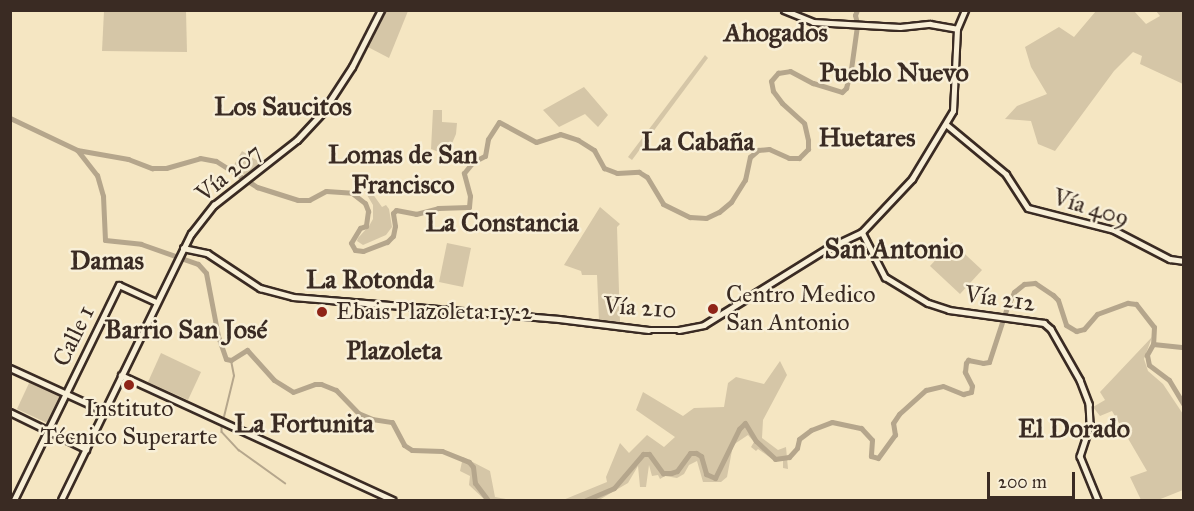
<!DOCTYPE html>
<html>
<head>
<meta charset="utf-8">
<style>
	body { margin:0 }
	#map { position:relative; width:1194px; height:511px; overflow:hidden; background:#f5e6c2; font-family:"IM FELL Great Primer",serif }
	div>[style] { position:absolute }
	.green>* { inset:0; background:#d5c6a7 }
	.stream>* { height:1.5px; margin:-0.75px; padding:0 0.75px; transform-origin:0.75px; border-radius:0.75px; background:#b5a68c }
	.river>* { height:5px; margin:-2.5px; padding:0 2.5px; transform-origin:2.5px; border-radius:2.5px; background:#b5a68c }
	.roads { filter:drop-shadow(2px 0 #3a2b23) drop-shadow(-2px 0 #3a2b23) drop-shadow(0 2px #3a2b23) drop-shadow(0 -2px #3a2b23) }
	.secondary>* { height:4.5px; margin:-2.25px; padding:0 2.25px; transform-origin:2.25px; border-radius:2.25px; background:#f8efd7 }
	.dots>* { width:16px; height:16px; translate:-50% -50%; box-sizing:border-box; border:3px solid #f8efd7; border-radius:50% }
	span { translate:-50% -50%; white-space:nowrap; text-align:center; line-height:1.15; -webkit-text-stroke:5px #f8efd7; paint-order:stroke }
	.street-label { font-size:24px; color:#3a2b23 }
	.poi-label { font-size:24px; color:#3a2b23 }
	.left { translate:0 -50%; text-align:left }
	.neighbourhood-label { font-size:26px; color:#3a2b23; font-weight:700 }
	.quarter-label { font-size:27px; color:#3a2b23; font-weight:700 }
	.frame { position:absolute; inset:0; border:12px solid #3a2b23; pointer-events:none }
	.scale { position:absolute; left:987px; top:472px; width:88px; height:27px; box-sizing:border-box; border:3px solid #3a2b23; border-top:0; padding-left:8px; font-size:18px; line-height:21px; white-space:nowrap; color:#3a2b23; -webkit-text-stroke:4px #f8efd7; paint-order:stroke }
</style>
</head>
<body>
<div id="map">
	<div class="green">
		<div style="clip-path:polygon(104px 11px,186px 11px,187px 52px,102px 51px)"></div>
		<div style="clip-path:polygon(384px 11px,408px 11px,389px 58px,366px 46px)"></div>
		<div style="clip-path:polygon(1096px 11px,1134px 11px,1146px 24px,1160px 16px,1156px 11px,1183px 11px,1183px 84px,1140px 64px,1142px 56px,1133px 52px,1114px 71px,1055px 151px,1038px 144px,1031px 121px,1005px 119px,1017px 106px,1047px 94px,1031px 67px,1025px 47px,1059px 27px,1074px 37px)"></div>
		<div style="clip-path:polygon(705px 55px,708px 58px,632px 160px,628px 157px)"></div>
		<div style="clip-path:polygon(584px 87px,608px 115px,598px 127px,585px 114px,559px 127px,543px 110px)"></div>
		<div style="clip-path:polygon(433px 110px,442px 110px,442px 122px,457px 123px,456px 134px,447px 155px,431px 149px)"></div>
		<div style="clip-path:polygon(242px 151px,263px 164px,246px 177px,234px 165px)"></div>
		<div style="clip-path:polygon(365px 183px,382px 207px,386px 205px,389px 209px,392px 227px,386px 235px,363px 245px,357px 241px,358px 238px,369px 226px,373px 219px,373px 205px,361px 185px)"></div>
		<div style="clip-path:polygon(600px 207px,620px 224px,617px 227px,620px 323px,599px 321px,597px 275px,582px 275px,581px 271px,564px 265px)"></div>
		<div style="clip-path:polygon(952px 242px,982px 270px,960px 294px,930px 266px)"></div>
		<div style="clip-path:polygon(447px 243px,471px 248px,463px 287px,439px 282px)"></div>
		<div style="clip-path:polygon(1152px 337px,1144px 359px,1148px 371px,1163px 384px,1183px 414px,1183px 490px,1158px 500px,1141px 500px,1130px 477px,1147px 471px,1112px 411px,1100px 416px,1093px 407px,1105px 400px,1100px 392px)"></div>
		<div style="clip-path:polygon(161px 353px,201px 372px,188px 400px,148px 382px)"></div>
		<div style="clip-path:polygon(780px 361px,787px 375px,763px 420px,762px 438px,778px 450px,786px 447px,788px 469px,783px 468px,783px 461px,775px 461px,758px 449px,756px 451px,751px 447px,754px 442px,748px 435px,733px 445px,727px 477px,721px 482px,703px 482px,697px 461px,689px 465px,684px 474px,677px 478px,665px 476px,660px 479px,658px 475px,652px 476px,649px 465px,646px 487px,640px 487px,638px 466px,628px 483px,599px 500px,563px 500px,607px 482px,606px 477px,620px 443px,629px 453px,647px 435px,664px 447px,675px 437px,636px 410px,643px 392px,683px 416px,694px 408px,724px 407px,728px 383px,736px 377px,764px 384px)"></div>
		<div style="clip-path:polygon(30px 381px,62px 396px,49px 424px,17px 409px)"></div>
		<div style="clip-path:polygon(463px 457px,490px 471px,495px 497px,511px 500px,485px 500px,469px 485px,470px 476px,460px 471px)"></div>
	</div>
	<div class="stream">
		<div style="left:224px;top:417px;width:42px;rotate:-76.3deg"></div>
		<div style="left:234px;top:376px;width:16px;rotate:-101deg"></div>
		<div style="left:222px;top:424px;width:8px;rotate:90deg"></div>
		<div style="left:222px;top:432px;width:25px;rotate:47deg"></div>
		<div style="left:239px;top:450px;width:57px;rotate:35.7deg"></div>
	</div>
	<div class="river">
		<div style="left:857px;top:23px;width:8px;rotate:-104deg"></div>
		<div style="left:855px;top:15px;width:5px;rotate:-68deg"></div>
		<div style="left:10px;top:118px;width:74px;rotate:25.5deg"></div>
		<div style="left:77px;top:150px;width:52px;rotate:10deg"></div>
		<div style="left:128px;top:159px;width:26px;rotate:21deg"></div>
		<div style="left:152px;top:168px;width:14px"></div>
		<div style="left:166px;top:168px;width:35px;rotate:-16deg"></div>
		<div style="left:200px;top:158px;width:16px;rotate:11deg"></div>
		<div style="left:216px;top:161px;width:49px;rotate:32.4deg"></div>
		<div style="left:257px;top:187px;width:43px;rotate:17.6deg"></div>
		<div style="left:298px;top:200px;width:11px"></div>
		<div style="left:309px;top:200px;width:19px;rotate:-28deg"></div>
		<div style="left:326px;top:191px;width:26px;rotate:4deg"></div>
		<div style="left:352px;top:193px;width:16px;rotate:38deg"></div>
		<div style="left:365px;top:203px;width:9px;rotate:69deg"></div>
		<div style="left:368px;top:211px;width:15px;rotate:98deg"></div>
		<div style="left:366px;top:226px;width:6px;rotate:162deg"></div>
		<div style="left:360px;top:228px;width:17px;rotate:121deg"></div>
		<div style="left:351px;top:243px;width:8px;rotate:60deg"></div>
		<div style="left:355px;top:250px;width:8px;rotate:7deg"></div>
		<div style="left:363px;top:251px;width:26px;rotate:-21deg"></div>
		<div style="left:387px;top:242px;width:8px;rotate:-45deg"></div>
		<div style="left:393px;top:236px;width:10px;rotate:-79deg"></div>
		<div style="left:395px;top:226px;width:13px;rotate:-99deg"></div>
		<div style="left:393px;top:213px;width:4px;rotate:-45deg"></div>
		<div style="left:396px;top:210px;width:20px;rotate:11deg"></div>
		<div style="left:416px;top:214px;width:23px;rotate:-15deg"></div>
		<div style="left:438px;top:208px;width:31px;rotate:-2deg"></div>
		<div style="left:469px;top:207px;width:11px;rotate:-85deg"></div>
		<div style="left:470px;top:196px;width:24px;rotate:-105deg"></div>
		<div style="left:464px;top:173px;width:14px;rotate:-51deg"></div>
		<div style="left:473px;top:162px;width:13px;rotate:-27deg"></div>
		<div style="left:485px;top:156px;width:17px;rotate:-80deg"></div>
		<div style="left:488px;top:139px;width:20px;rotate:-57deg"></div>
		<div style="left:499px;top:122px;width:42px;rotate:28.4deg"></div>
		<div style="left:536px;top:142px;width:25px;rotate:-18deg"></div>
		<div style="left:560px;top:134px;width:19px;rotate:18deg"></div>
		<div style="left:578px;top:140px;width:19px;rotate:32deg"></div>
		<div style="left:594px;top:150px;width:21px;rotate:61deg"></div>
		<div style="left:604px;top:168px;width:14px;rotate:21deg"></div>
		<div style="left:617px;top:173px;width:22px;rotate:-3deg"></div>
		<div style="left:639px;top:172px;width:9px;rotate:32deg"></div>
		<div style="left:647px;top:177px;width:31px;rotate:59deg"></div>
		<div style="left:663px;top:204px;width:30px;rotate:26deg"></div>
		<div style="left:690px;top:217px;width:16px;rotate:4deg"></div>
		<div style="left:706px;top:218px;width:14px;rotate:-25deg"></div>
		<div style="left:719px;top:212px;width:16px;rotate:-40deg"></div>
		<div style="left:731px;top:202px;width:26px;rotate:-58deg"></div>
		<div style="left:745px;top:180px;width:24px;rotate:-78deg"></div>
		<div style="left:750px;top:157px;width:11px;rotate:-41deg"></div>
		<div style="left:758px;top:150px;width:11px;rotate:-5deg"></div>
		<div style="left:769px;top:149px;width:22px;rotate:24deg"></div>
		<div style="left:789px;top:158px;width:10px"></div>
		<div style="left:799px;top:158px;width:13px;rotate:-45deg"></div>
		<div style="left:808px;top:149px;width:9px;rotate:-90deg"></div>
		<div style="left:808px;top:140px;width:17px;rotate:-103deg"></div>
		<div style="left:804px;top:123px;width:30px;rotate:-138deg"></div>
		<div style="left:782px;top:103px;width:15px;rotate:-127deg"></div>
		<div style="left:773px;top:91px;width:10px;rotate:-101deg"></div>
		<div style="left:771px;top:81px;width:11px;rotate:-49deg"></div>
		<div style="left:778px;top:73px;width:12px;rotate:-9deg"></div>
		<div style="left:790px;top:71px;width:26px;rotate:28deg"></div>
		<div style="left:813px;top:83px;width:30px;rotate:17deg"></div>
		<div style="left:842px;top:92px;width:6px;rotate:-45deg"></div>
		<div style="left:846px;top:88px;width:20px;rotate:-75deg"></div>
		<div style="left:851px;top:69px;width:43px;rotate:-82.1deg"></div>
		<div style="left:78px;top:151px;width:31px;rotate:52deg"></div>
		<div style="left:97px;top:175px;width:22px;rotate:74deg"></div>
		<div style="left:103px;top:196px;width:44px;rotate:87.4deg"></div>
		<div style="left:105px;top:240px;width:36px;rotate:6deg"></div>
		<div style="left:141px;top:244px;width:60px;rotate:19.3deg"></div>
		<div style="left:198px;top:264px;width:12px;rotate:48deg"></div>
		<div style="left:206px;top:273px;width:64px;rotate:79.2deg"></div>
		<div style="left:218px;top:336px;width:24px;rotate:71deg"></div>
		<div style="left:226px;top:359px;width:5px;rotate:11deg"></div>
		<div style="left:231px;top:360px;width:19px;rotate:-32deg"></div>
		<div style="left:247px;top:350px;width:40px;rotate:48deg"></div>
		<div style="left:274px;top:380px;width:22px;rotate:32deg"></div>
		<div style="left:293px;top:392px;width:23px;rotate:-20deg"></div>
		<div style="left:315px;top:384px;width:6px"></div>
		<div style="left:321px;top:384px;width:16px;rotate:22deg"></div>
		<div style="left:336px;top:390px;width:32px;rotate:46deg"></div>
		<div style="left:358px;top:413px;width:15px;rotate:23deg"></div>
		<div style="left:372px;top:419px;width:20px;rotate:9deg"></div>
		<div style="left:392px;top:422px;width:26px;rotate:62deg"></div>
		<div style="left:404px;top:445px;width:9px;rotate:32deg"></div>
		<div style="left:412px;top:450px;width:30px;rotate:2deg"></div>
		<div style="left:442px;top:451px;width:29px;rotate:22deg"></div>
		<div style="left:469px;top:462px;width:6px;rotate:51deg"></div>
		<div style="left:473px;top:467px;width:16px;rotate:83deg"></div>
		<div style="left:475px;top:483px;width:21px;rotate:53deg"></div>
		<div style="left:1153px;top:344px;width:31px;rotate:6deg"></div>
		<div style="left:586px;top:500px;width:30px;rotate:-23deg"></div>
		<div style="left:614px;top:488px;width:45px;rotate:-49.5deg"></div>
		<div style="left:643px;top:454px;width:6px"></div>
		<div style="left:649px;top:454px;width:24px;rotate:54deg"></div>
		<div style="left:663px;top:473px;width:8px"></div>
		<div style="left:671px;top:473px;width:6px;rotate:-18deg"></div>
		<div style="left:677px;top:471px;width:22px;rotate:-54deg"></div>
		<div style="left:690px;top:453px;width:6px"></div>
		<div style="left:696px;top:453px;width:6px;rotate:31deg"></div>
		<div style="left:701px;top:456px;width:19px;rotate:74deg"></div>
		<div style="left:706px;top:474px;width:10px;rotate:24deg"></div>
		<div style="left:715px;top:478px;width:55px;rotate:-63.9deg"></div>
		<div style="left:739px;top:429px;width:8px;rotate:-45deg"></div>
		<div style="left:745px;top:423px;width:21px;rotate:59deg"></div>
		<div style="left:756px;top:441px;width:26px;rotate:43deg"></div>
		<div style="left:775px;top:459px;width:14px;rotate:-8deg"></div>
		<div style="left:789px;top:457px;width:12px;rotate:-48deg"></div>
		<div style="left:797px;top:448px;width:9px;rotate:-77deg"></div>
		<div style="left:799px;top:439px;width:15px;rotate:-37deg"></div>
		<div style="left:811px;top:430px;width:22px;rotate:-21deg"></div>
		<div style="left:832px;top:422px;width:30px;rotate:12deg"></div>
		<div style="left:861px;top:428px;width:16px;rotate:47deg"></div>
		<div style="left:872px;top:440px;width:16px;rotate:94deg"></div>
		<div style="left:871px;top:456px;width:7px;rotate:16deg"></div>
		<div style="left:878px;top:458px;width:29px;rotate:-54deg"></div>
		<div style="left:895px;top:435px;width:12px;rotate:-99deg"></div>
		<div style="left:893px;top:423px;width:11px;rotate:-56deg"></div>
		<div style="left:899px;top:414px;width:36px;rotate:-42deg"></div>
		<div style="left:926px;top:390px;width:17px;rotate:-13deg"></div>
		<div style="left:943px;top:386px;width:22px;rotate:22deg"></div>
		<div style="left:963px;top:394px;width:8px;rotate:-14deg"></div>
		<div style="left:971px;top:392px;width:6px;rotate:-81deg"></div>
		<div style="left:972px;top:386px;width:16px;rotate:-117deg"></div>
		<div style="left:965px;top:372px;width:9px;rotate:-84deg"></div>
		<div style="left:966px;top:363px;width:4px;rotate:-56deg"></div>
		<div style="left:968px;top:360px;width:15px;rotate:11deg"></div>
		<div style="left:983px;top:363px;width:6px;rotate:-9deg"></div>
		<div style="left:989px;top:362px;width:55px;rotate:-71.9deg"></div>
		<div style="left:1006px;top:310px;width:20px;rotate:-66deg"></div>
		<div style="left:1014px;top:292px;width:13px;rotate:-39deg"></div>
		<div style="left:1024px;top:284px;width:11px;rotate:-5deg"></div>
		<div style="left:1035px;top:283px;width:22px;rotate:34deg"></div>
		<div style="left:1053px;top:295px;width:7px;rotate:45deg"></div>
		<div style="left:1058px;top:300px;width:26px;rotate:72deg"></div>
		<div style="left:1066px;top:325px;width:12px;rotate:31deg"></div>
		<div style="left:1076px;top:331px;width:8px;rotate:-14deg"></div>
		<div style="left:1084px;top:329px;width:20px;rotate:-49deg"></div>
		<div style="left:1097px;top:314px;width:33px;rotate:-20deg"></div>
		<div style="left:1128px;top:303px;width:8px;rotate:7deg"></div>
		<div style="left:1136px;top:304px;width:29px;rotate:52deg"></div>
		<div style="left:1154px;top:327px;width:17px;rotate:93deg"></div>
		<div style="left:1153px;top:344px;width:13px;rotate:119deg"></div>
		<div style="left:1147px;top:355px;width:10px;rotate:79deg"></div>
		<div style="left:1149px;top:365px;width:25px;rotate:37deg"></div>
		<div style="left:1169px;top:380px;width:29px;rotate:59deg"></div>
	</div>
	<div class="roads">
		<div class="secondary">
			<div style="left:784px;top:10px;width:31px;rotate:22deg"></div>
			<div style="left:813px;top:22px;width:87px;rotate:3.3deg"></div>
			<div style="left:900px;top:27px;width:30px;rotate:-6deg"></div>
			<div style="left:930px;top:24px;width:27px;rotate:10deg"></div>
			<div style="left:947px;top:125px;width:77px;rotate:39.7deg"></div>
			<div style="left:1006px;top:174px;width:40px;rotate:57.1deg"></div>
			<div style="left:1028px;top:208px;width:89px;rotate:14.3deg"></div>
			<div style="left:1114px;top:230px;width:63px;rotate:27.4deg"></div>
			<div style="left:1170px;top:259px;width:14px;rotate:8deg"></div>
			<div style="left:862px;top:232px;width:51px;rotate:62.9deg"></div>
			<div style="left:885px;top:277px;width:50px;rotate:31.2deg"></div>
			<div style="left:928px;top:303px;width:22px;rotate:18deg"></div>
			<div style="left:949px;top:310px;width:96px;rotate:7.8deg"></div>
			<div style="left:1044px;top:323px;width:9px;rotate:41deg"></div>
			<div style="left:1051px;top:329px;width:59px;rotate:60.4deg"></div>
			<div style="left:1080px;top:380px;width:26px;rotate:69deg"></div>
			<div style="left:1089px;top:404px;width:22px;rotate:87deg"></div>
			<div style="left:1090px;top:426px;width:32px;rotate:108deg"></div>
			<div style="left:1080px;top:456px;width:48px;rotate:67.8deg"></div>
			<div style="left:183px;top:248px;width:25px;rotate:12deg"></div>
			<div style="left:207px;top:253px;width:64px;rotate:33.4deg"></div>
			<div style="left:260px;top:288px;width:34px;rotate:15deg"></div>
			<div style="left:293px;top:297px;width:267px;rotate:4.7deg"></div>
			<div style="left:559px;top:319px;width:90px;rotate:7deg"></div>
			<div style="left:648px;top:330px;width:31px"></div>
			<div style="left:679px;top:330px;width:25px;rotate:-11deg"></div>
			<div style="left:704px;top:325px;width:144px;rotate:-31.9deg"></div>
			<div style="left:826px;top:249px;width:40px;rotate:-25deg"></div>
			<div style="left:862px;top:232px;width:73px;rotate:-46.7deg"></div>
			<div style="left:912px;top:179px;width:79px;rotate:-58.9deg"></div>
			<div style="left:953px;top:111px;width:82px;rotate:-87.2deg"></div>
			<div style="left:957px;top:29px;width:21px;rotate:-67deg"></div>
			<div style="left:10px;top:368px;width:103px;rotate:24.6deg"></div>
			<div style="left:121px;top:375px;width:299px;rotate:24.7deg"></div>
			<div style="left:10px;top:412px;width:85px;rotate:26deg"></div>
			<div style="left:14px;top:500px;width:239px;rotate:-64deg"></div>
			<div style="left:119px;top:285px;width:41px;rotate:24.7deg"></div>
			<div style="left:61px;top:500px;width:296px;rotate:-64deg"></div>
			<div style="left:191px;top:234px;width:37px;rotate:-52deg"></div>
			<div style="left:214px;top:205px;width:105px;rotate:-38.1deg"></div>
			<div style="left:297px;top:140px;width:37px;rotate:-47deg"></div>
			<div style="left:322px;top:113px;width:55px;rotate:-56.9deg"></div>
			<div style="left:352px;top:67px;width:64px;rotate:-63deg"></div>
		</div>
	</div>
	<div class="dots">
		<div style="left:713px;top:309px;background:#8f2418"></div>
		<div style="left:322px;top:312px;background:#8f2418"></div>
		<div style="left:129px;top:385px;background:#8f2418"></div>
	</div>
	<div class="street-label">
		<span style="left:229px;top:173px;rotate:-39deg">Vía 207</span>
		<span style="left:1091px;top:208px;rotate:17deg">Vía 409</span>
		<span style="left:1000px;top:299px;rotate:8deg">Vía 212</span>
		<span style="left:640px;top:308px;rotate:4deg">Vía 210</span>
		<span style="left:74px;top:336px;rotate:-64deg">Calle 1</span>
	</div>
	<div class="poi-label">
		<span class="left" style="left:726px;top:309px">Centro Medico<br>San Antonio</span>
		<span class="left" style="left:336px;top:312px">Ebais Plazoleta 1 y 2</span>
		<span style="left:129px;top:423px">Instituto<br>Técnico Superarte</span>
	</div>
	<div class="neighbourhood-label">
		<span style="left:776px;top:33px">Ahogados</span>
		<span style="left:894px;top:73px">Pueblo Nuevo</span>
		<span style="left:283px;top:107px">Los Saucitos</span>
		<span style="left:867px;top:138px">Huetares</span>
		<span style="left:698px;top:142px">La Cabaña</span>
		<span style="left:403px;top:170px">Lomas de San<br>Francisco</span>
		<span style="left:502px;top:223px">La Constancia</span>
		<span style="left:107px;top:261px">Damas</span>
		<span style="left:370px;top:280px">La Rotonda</span>
		<span style="left:186px;top:330px">Barrio San José</span>
		<span style="left:394px;top:351px">Plazoleta</span>
		<span style="left:304px;top:424px">La Fortunita</span>
		<span style="left:1074px;top:429px">El Dorado</span>
	</div>
	<div class="quarter-label">
		<span style="left:894px;top:249px">San Antonio</span>
	</div>
	<div class="frame"></div>
	<div class="scale">200 m</div>
</div>
</body>
</html>
